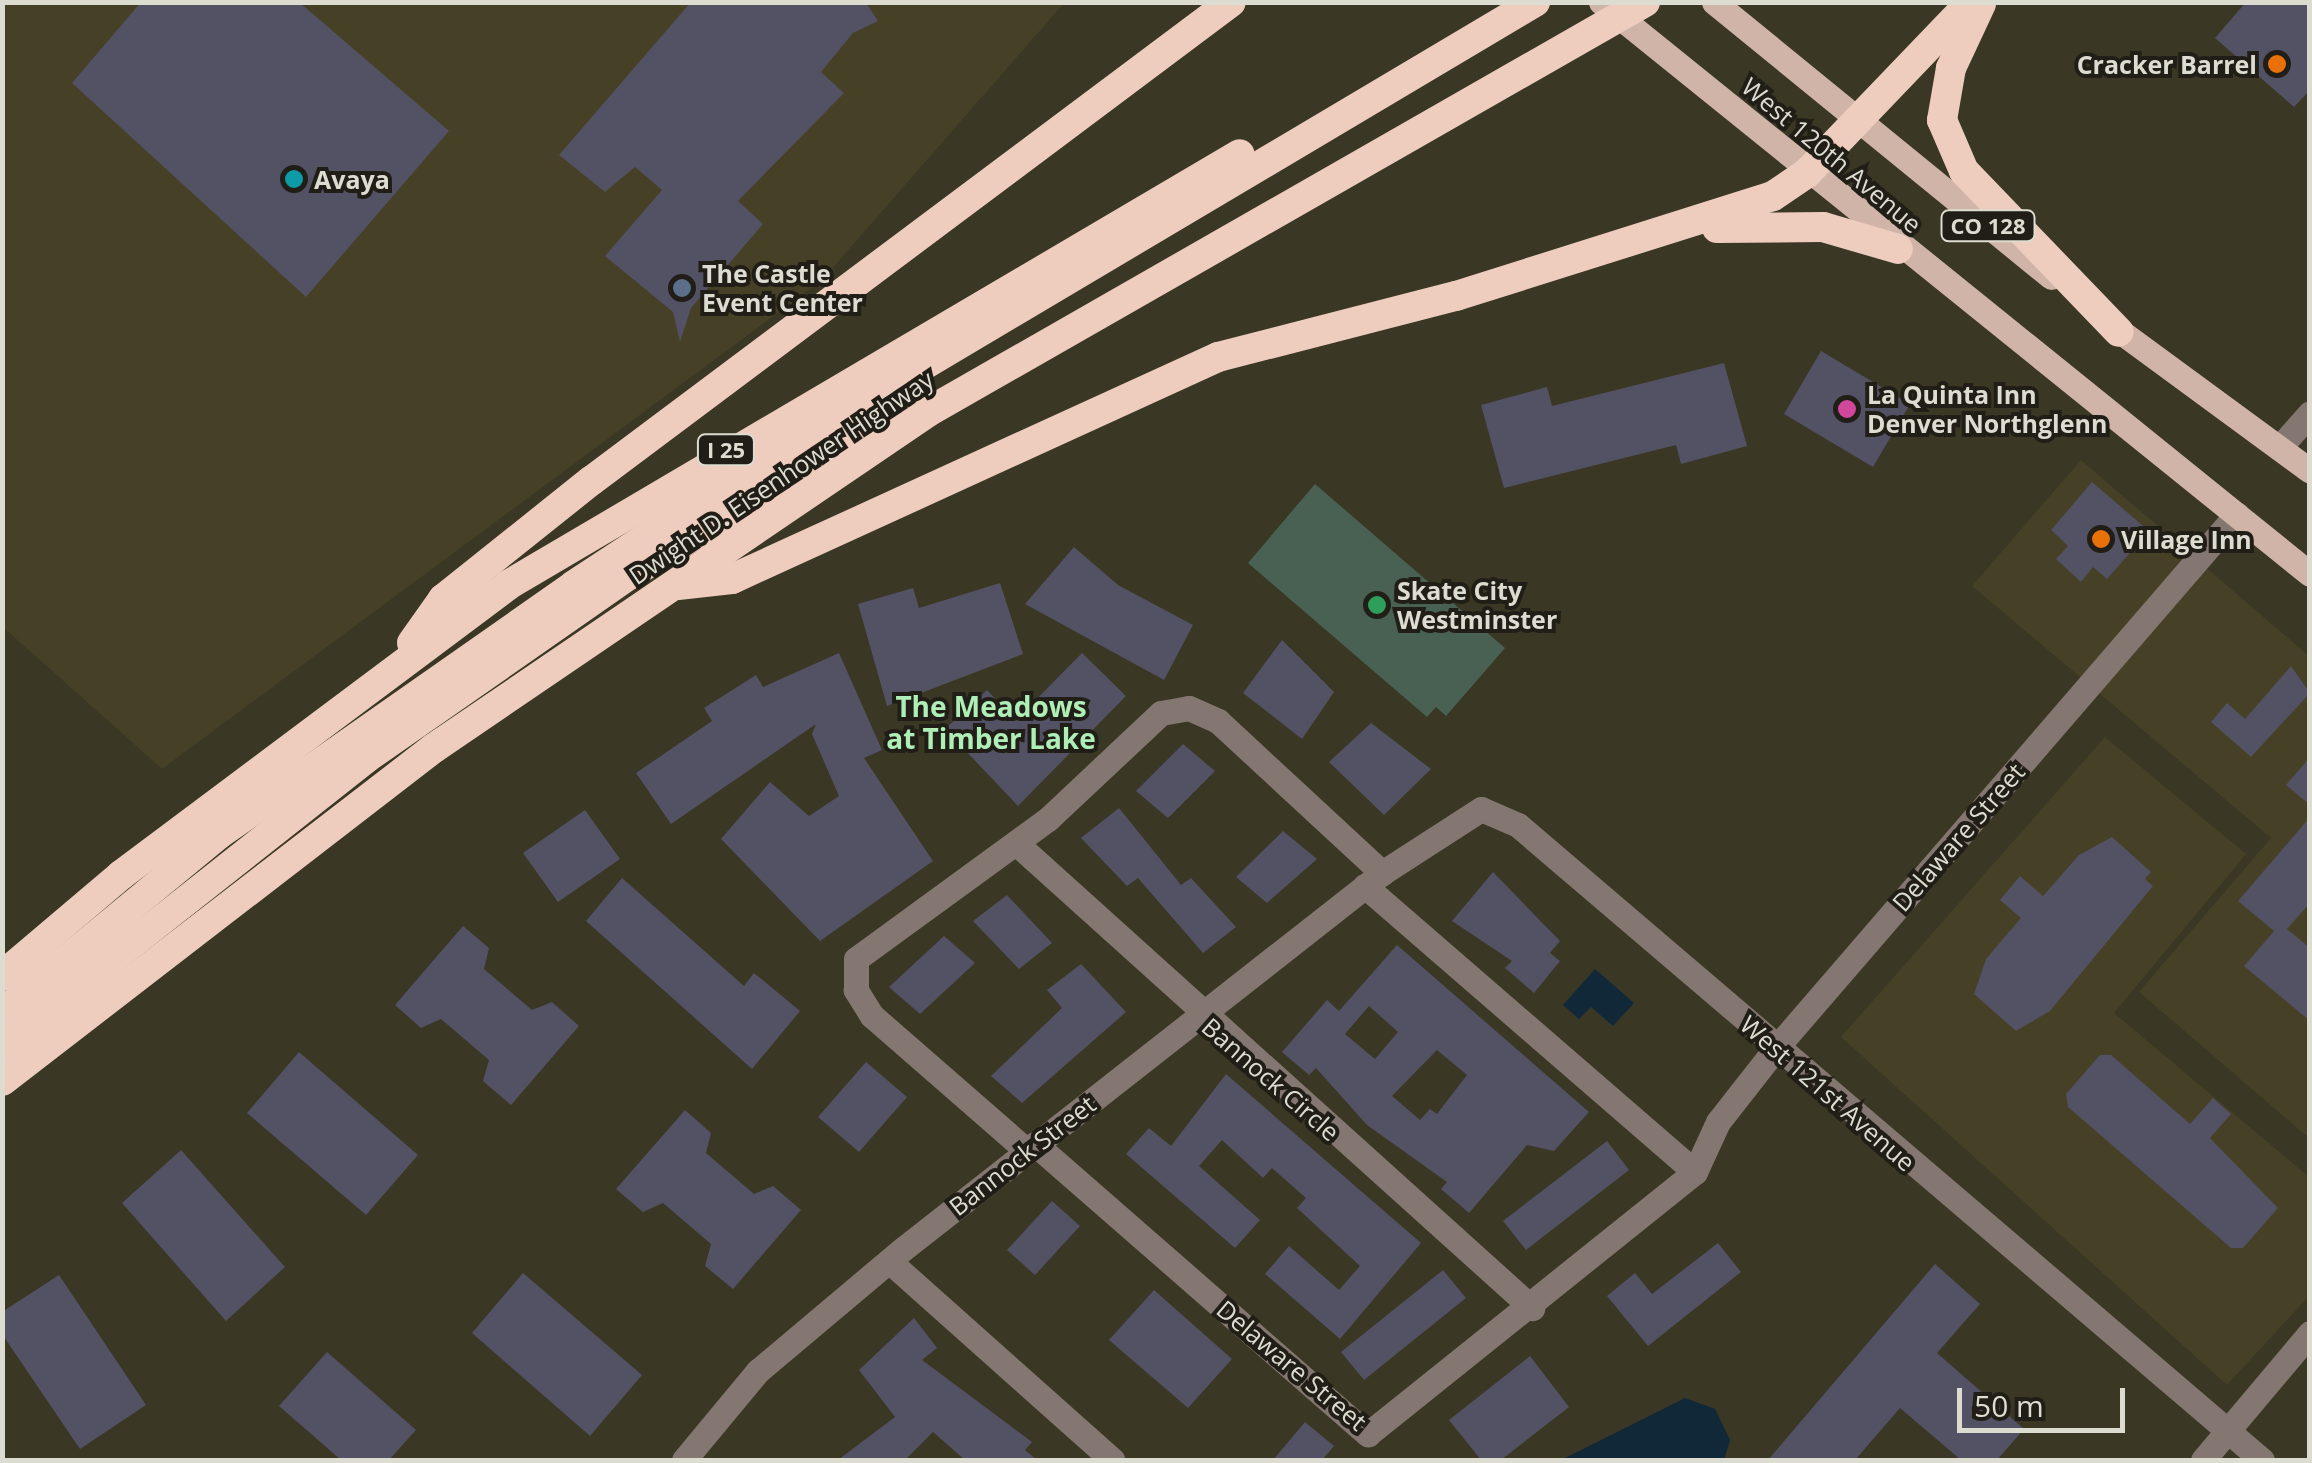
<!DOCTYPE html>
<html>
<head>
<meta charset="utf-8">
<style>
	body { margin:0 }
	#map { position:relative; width:2312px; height:1463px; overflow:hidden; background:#3a3724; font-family:"Open Sans",sans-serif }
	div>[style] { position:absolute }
	.built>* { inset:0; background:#454026 }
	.green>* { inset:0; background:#496152 }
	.water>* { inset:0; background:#112839 }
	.building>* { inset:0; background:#535164 }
	.minor>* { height:25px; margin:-12.5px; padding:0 12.5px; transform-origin:12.5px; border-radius:12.5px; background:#847670 }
	.major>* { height:25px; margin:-12.5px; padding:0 12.5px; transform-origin:12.5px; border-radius:12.5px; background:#d0b4a8 }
	.highway>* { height:30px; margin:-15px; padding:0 15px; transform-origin:15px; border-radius:15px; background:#eeccbe }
	.dots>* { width:28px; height:28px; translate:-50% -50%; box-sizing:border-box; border:5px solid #201e16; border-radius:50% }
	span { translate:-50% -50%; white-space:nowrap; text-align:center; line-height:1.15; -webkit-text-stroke:8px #201e16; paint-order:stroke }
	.shield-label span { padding:2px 8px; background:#201e16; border:2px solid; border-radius:8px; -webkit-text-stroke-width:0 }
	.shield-label { font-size:22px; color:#dddcd0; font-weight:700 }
	.poi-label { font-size:25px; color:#dddcd0; font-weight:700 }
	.right { translate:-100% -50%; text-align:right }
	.left { translate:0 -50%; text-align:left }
	.street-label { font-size:25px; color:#dddcd0 }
	.neighbourhood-label { font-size:28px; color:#afefb7; font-weight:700 }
	.frame { position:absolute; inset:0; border:5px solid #dddcd0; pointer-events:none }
	.scale { position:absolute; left:1957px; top:1388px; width:168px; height:45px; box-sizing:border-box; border:5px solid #dddcd0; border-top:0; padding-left:12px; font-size:30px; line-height:35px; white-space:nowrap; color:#dddcd0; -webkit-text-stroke:8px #201e16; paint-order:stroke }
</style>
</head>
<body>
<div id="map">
	<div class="built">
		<div style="clip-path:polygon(3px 3px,1064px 3px,822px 280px,162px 769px,3px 627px)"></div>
		<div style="clip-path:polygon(2081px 460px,2309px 656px,2309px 1138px,2139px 992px,2271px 838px,1972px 586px)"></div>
		<div style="clip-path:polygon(2105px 737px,2246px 854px,2114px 1013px,2309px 1177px,2309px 1296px,2227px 1385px,1841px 1037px)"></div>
	</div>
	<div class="green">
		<div style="clip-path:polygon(1315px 484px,1505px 648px,1446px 716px,1436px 707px,1427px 717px,1248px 563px)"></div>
	</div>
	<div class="water">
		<div style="clip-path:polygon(1595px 969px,1634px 1003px,1613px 1026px,1591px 1007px,1579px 1019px,1563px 1005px)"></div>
		<div style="clip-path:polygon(1685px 1398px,1715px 1409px,1730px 1440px,1724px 1460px,1561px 1460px)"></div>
	</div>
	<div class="building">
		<div style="clip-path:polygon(141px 2px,299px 2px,449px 131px,306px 297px,72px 83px)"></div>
		<div style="clip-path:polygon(691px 2px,866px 3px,878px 21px,853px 33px,821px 72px,844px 93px,738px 201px,763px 224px,691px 308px,680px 342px,673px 312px,605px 256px,662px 190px,635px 167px,605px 192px,559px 155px)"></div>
		<div style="clip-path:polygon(2246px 2px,2310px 2px,2310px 90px,2294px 107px,2215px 38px)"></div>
		<div style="clip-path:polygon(1821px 351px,1910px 404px,1873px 467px,1784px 414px)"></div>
		<div style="clip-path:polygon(1724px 363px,1747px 446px,1681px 464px,1676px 445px,1504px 488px,1481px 405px,1547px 387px,1552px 406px)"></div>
		<div style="clip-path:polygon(2092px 482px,2149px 531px,2107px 579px,2093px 567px,2081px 582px,2056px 559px,2068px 546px,2051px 530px)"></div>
		<div style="clip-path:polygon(1074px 547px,1118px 585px,1193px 625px,1164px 680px,1025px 604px)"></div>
		<div style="clip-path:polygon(1000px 583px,1023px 654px,887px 706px,858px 604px,913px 588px,919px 608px)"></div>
		<div style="clip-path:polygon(1282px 640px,1334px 692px,1302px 739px,1243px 693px)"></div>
		<div style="clip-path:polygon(839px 653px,882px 750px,864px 758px,933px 861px,820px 941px,721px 839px,770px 782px,809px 816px,839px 796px,812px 734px,816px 724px,671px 824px,636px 773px,712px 721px,704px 708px,756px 675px,763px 687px)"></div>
		<div style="clip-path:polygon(1082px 653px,1126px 696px,1018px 806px,945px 729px,987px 690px,1016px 720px)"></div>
		<div style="clip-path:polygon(2291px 666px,2310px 693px,2251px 757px,2211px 722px,2227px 703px,2245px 719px)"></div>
		<div style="clip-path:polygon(1371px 723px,1431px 769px,1384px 815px,1329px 762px)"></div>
		<div style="clip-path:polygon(1183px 744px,1215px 771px,1168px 818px,1136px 791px)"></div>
		<div style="clip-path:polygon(2310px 757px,2310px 805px,2286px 785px)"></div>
		<div style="clip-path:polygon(1119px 808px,1181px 885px,1191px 878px,1236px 927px,1203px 953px,1138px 878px,1127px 886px,1081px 838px)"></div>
		<div style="clip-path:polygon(585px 810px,620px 859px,558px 902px,523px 853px)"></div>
		<div style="clip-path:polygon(2310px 817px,2310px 903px,2287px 929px,2310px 948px,2310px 1021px,2244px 966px,2274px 931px,2238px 901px)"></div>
		<div style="clip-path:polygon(1283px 831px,1317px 859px,1267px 903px,1236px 877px)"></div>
		<div style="clip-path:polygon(2112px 837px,2151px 872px,2145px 879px,2153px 886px,2050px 1011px,2016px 1031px,1974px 994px,1986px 959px,2021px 918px,2000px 900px,2020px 876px,2043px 896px,2079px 855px)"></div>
		<div style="clip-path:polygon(1493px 872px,1560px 941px,1550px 953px,1560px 961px,1534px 993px,1505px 968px,1512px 961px,1452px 921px)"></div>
		<div style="clip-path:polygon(622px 878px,744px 986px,754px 973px,800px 1011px,752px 1069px,586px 921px)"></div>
		<div style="clip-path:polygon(1007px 895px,1052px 943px,1019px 969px,973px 921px)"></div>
		<div style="clip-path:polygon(463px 926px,489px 948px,484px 969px,532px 1010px,552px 1002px,579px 1026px,511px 1105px,483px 1081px,489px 1060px,441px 1019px,421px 1028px,395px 1005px)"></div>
		<div style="clip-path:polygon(944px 936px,975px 963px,920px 1014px,889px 987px)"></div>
		<div style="clip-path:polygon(evenodd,1397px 945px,1589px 1112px,1554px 1151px,1527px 1145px,1469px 1213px,1441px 1189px,1447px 1182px,1367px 1125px,1316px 1068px,1309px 1075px,1282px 1052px,1327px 1000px,1339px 1011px,1397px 945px,1369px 1006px,1398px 1032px,1375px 1059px,1345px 1034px,1369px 1006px,1397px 945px,1437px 1050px,1467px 1075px,1437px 1114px,1430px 1109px,1420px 1120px,1392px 1096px,1437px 1050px)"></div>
		<div style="clip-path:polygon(1081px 964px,1126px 1012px,1022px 1103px,991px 1076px,1062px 1008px,1047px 990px)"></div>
		<div style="clip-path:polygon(299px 1052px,418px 1155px,366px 1215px,247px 1113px)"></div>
		<div style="clip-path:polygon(2100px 1055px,2111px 1055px,2190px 1124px,2213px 1098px,2231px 1114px,2210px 1138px,2278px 1208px,2243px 1248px,2231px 1248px,2068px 1107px,2066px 1094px)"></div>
		<div style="clip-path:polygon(866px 1062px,907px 1097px,859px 1152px,818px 1117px)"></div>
		<div style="clip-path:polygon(1226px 1074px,1421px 1243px,1340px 1339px,1265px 1274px,1289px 1246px,1339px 1290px,1360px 1266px,1297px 1208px,1306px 1198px,1272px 1168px,1263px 1178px,1222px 1140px,1199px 1166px,1260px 1220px,1235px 1248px,1126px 1154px,1149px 1128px,1171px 1146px)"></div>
		<div style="clip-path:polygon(685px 1110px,711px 1133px,706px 1153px,754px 1194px,773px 1186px,801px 1210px,733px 1289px,705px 1266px,711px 1244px,663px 1203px,643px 1212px,616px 1189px)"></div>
		<div style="clip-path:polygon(1607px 1141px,1629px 1170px,1526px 1250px,1503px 1221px)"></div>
		<div style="clip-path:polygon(181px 1150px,285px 1267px,226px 1321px,122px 1203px)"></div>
		<div style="clip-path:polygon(1052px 1201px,1080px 1226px,1035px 1275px,1007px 1250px)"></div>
		<div style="clip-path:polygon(1718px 1243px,1741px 1272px,1648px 1346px,1607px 1296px,1635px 1273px,1652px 1294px)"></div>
		<div style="clip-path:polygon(1935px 1264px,1980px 1304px,1937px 1353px,2024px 1429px,1997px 1460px,1961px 1460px,1900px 1408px,1855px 1460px,1768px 1460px)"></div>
		<div style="clip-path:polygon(1443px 1270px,1466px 1298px,1364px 1380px,1341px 1352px)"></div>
		<div style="clip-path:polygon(523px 1273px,642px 1375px,590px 1436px,472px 1333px)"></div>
		<div style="clip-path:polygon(59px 1275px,146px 1405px,80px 1449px,2px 1334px,2px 1312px)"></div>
		<div style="clip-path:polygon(1154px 1290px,1232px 1359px,1188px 1408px,1109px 1340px)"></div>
		<div style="clip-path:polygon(914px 1318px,937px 1348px,922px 1360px,1032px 1442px,1025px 1450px,1037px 1460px,965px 1460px,933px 1432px,905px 1460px,838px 1460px,895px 1417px,859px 1370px)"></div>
		<div style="clip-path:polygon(327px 1352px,416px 1430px,389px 1460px,341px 1460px,279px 1406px)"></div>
		<div style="clip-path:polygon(1530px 1356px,1569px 1407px,1501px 1460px,1481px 1460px,1449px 1420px)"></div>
		<div style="clip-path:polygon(1305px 1422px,1334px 1446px,1322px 1460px,1273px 1460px)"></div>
	</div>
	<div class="minor">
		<div style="left:2280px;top:447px;width:45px;rotate:-48.6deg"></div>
		<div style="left:1016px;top:843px;width:695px;rotate:42.02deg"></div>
		<div style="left:1035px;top:1144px;width:442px;rotate:41.1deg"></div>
		<div style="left:1368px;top:1434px;width:419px;rotate:-38.7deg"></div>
		<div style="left:1695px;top:1172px;width:437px;rotate:-139.1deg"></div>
		<div style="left:1027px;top:1151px;width:206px;rotate:-138.9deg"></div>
		<div style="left:872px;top:1016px;width:31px;rotate:-122deg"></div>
		<div style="left:856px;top:990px;width:31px;rotate:-90deg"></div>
		<div style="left:856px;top:959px;width:238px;rotate:-36.1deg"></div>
		<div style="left:1048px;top:819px;width:155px;rotate:-43.2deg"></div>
		<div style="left:1161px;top:713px;width:28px;rotate:-10deg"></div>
		<div style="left:1189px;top:708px;width:32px;rotate:24deg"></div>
		<div style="left:1218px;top:721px;width:224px;rotate:42.8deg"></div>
		<div style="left:1695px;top:1172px;width:55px;rotate:-65.3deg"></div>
		<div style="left:1718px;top:1122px;width:94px;rotate:-51.9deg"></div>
		<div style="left:1776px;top:1048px;width:705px;rotate:-49.2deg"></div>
		<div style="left:889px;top:1261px;width:299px;rotate:41.7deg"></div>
		<div style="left:684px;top:1460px;width:116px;rotate:-50.3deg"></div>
		<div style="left:758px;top:1371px;width:189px;rotate:-40.1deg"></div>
		<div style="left:903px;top:1249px;width:609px;rotate:-38.13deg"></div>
		<div style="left:1382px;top:873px;width:118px;rotate:-32.9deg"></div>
		<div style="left:1481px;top:809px;width:40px;rotate:23.4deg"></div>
		<div style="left:1518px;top:825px;width:978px;rotate:40.48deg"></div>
		<div style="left:2203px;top:1460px;width:166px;rotate:-49.9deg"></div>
	</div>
	<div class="major">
		<div style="left:1601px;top:2px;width:911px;rotate:38.9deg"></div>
		<div style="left:1714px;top:2px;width:435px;rotate:39.2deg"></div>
		<div style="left:2106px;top:321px;width:253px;rotate:36.3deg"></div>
	</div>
	<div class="highway">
		<div style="left:1981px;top:4px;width:71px;rotate:115.1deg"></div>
		<div style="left:1951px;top:68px;width:53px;rotate:99.8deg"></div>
		<div style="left:1942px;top:120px;width:56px;rotate:66.7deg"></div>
		<div style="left:1964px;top:171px;width:223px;rotate:46.1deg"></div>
		<div style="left:1717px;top:228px;width:106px;rotate:-0.5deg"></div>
		<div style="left:1823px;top:227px;width:78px;rotate:16.3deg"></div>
		<div style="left:678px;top:585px;width:54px;rotate:-6.3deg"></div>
		<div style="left:732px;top:579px;width:534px;rotate:-24.55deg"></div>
		<div style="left:1218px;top:357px;width:246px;rotate:-14.4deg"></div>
		<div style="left:1456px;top:296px;width:332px;rotate:-17.5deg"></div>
		<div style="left:1773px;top:196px;width:41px;rotate:-34.1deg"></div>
		<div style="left:1807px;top:173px;width:237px;rotate:-46.2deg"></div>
		<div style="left:412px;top:643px;width:54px;rotate:-54.8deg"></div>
		<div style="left:443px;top:599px;width:189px;rotate:-38.6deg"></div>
		<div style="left:591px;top:481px;width:799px;rotate:-36.81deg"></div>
		<div style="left:2px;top:976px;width:156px;rotate:-40.3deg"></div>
		<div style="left:121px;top:875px;width:484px;rotate:-36.8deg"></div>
		<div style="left:508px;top:585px;width:849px;rotate:-30.49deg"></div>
		<div style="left:2px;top:1013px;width:281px;rotate:-39.5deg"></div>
		<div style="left:219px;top:834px;width:434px;rotate:-35deg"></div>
		<div style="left:574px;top:585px;width:227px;rotate:-33.3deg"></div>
		<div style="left:764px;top:460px;width:897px;rotate:-30.71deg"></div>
		<div style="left:2px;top:1046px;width:463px;rotate:-38.3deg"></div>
		<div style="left:365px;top:759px;width:322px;rotate:-34.9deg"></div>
		<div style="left:629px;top:575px;width:312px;rotate:-31.2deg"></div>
		<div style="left:2px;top:1081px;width:545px;rotate:-37.63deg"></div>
		<div style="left:434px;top:748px;width:597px;rotate:-34.22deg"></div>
		<div style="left:928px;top:412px;width:826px;rotate:-29.76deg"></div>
	</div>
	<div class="dots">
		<div style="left:2277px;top:64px;background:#e8710a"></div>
		<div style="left:294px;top:179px;background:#0f9aa8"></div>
		<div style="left:682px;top:288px;background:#5c6f8a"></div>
		<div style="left:1847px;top:409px;background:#d1479c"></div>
		<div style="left:2101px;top:539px;background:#e8710a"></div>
		<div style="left:1377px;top:605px;background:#2e9e5b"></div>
	</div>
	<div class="shield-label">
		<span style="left:1988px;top:226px">CO 128</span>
		<span style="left:726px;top:450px">I 25</span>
	</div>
	<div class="poi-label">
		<span class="right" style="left:2257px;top:64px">Cracker Barrel</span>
		<span class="left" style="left:314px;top:179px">Avaya</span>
		<span class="left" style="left:702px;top:288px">The Castle<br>Event Center</span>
		<span class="left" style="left:1867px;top:409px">La Quinta Inn<br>Denver Northglenn</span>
		<span class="left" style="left:2121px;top:539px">Village Inn</span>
		<span class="left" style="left:1397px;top:605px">Skate City<br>Westminster</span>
	</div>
	<div class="street-label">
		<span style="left:1832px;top:155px;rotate:40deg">West 120th Avenue</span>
		<span style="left:781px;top:477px;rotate:-34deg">Dwight D. Eisenhower Highway</span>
		<span style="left:1958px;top:837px;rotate:-49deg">Delaware Street</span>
		<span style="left:1271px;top:1079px;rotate:41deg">Bannock Circle</span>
		<span style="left:1828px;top:1093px;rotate:41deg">West 121st Avenue</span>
		<span style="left:1022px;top:1155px;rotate:-38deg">Bannock Street</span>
		<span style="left:1292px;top:1365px;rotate:40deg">Delaware Street</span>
	</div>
	<div class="neighbourhood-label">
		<span style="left:991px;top:722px">The Meadows<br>at Timber Lake</span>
	</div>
	<div class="frame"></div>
	<div class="scale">50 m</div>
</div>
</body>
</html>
